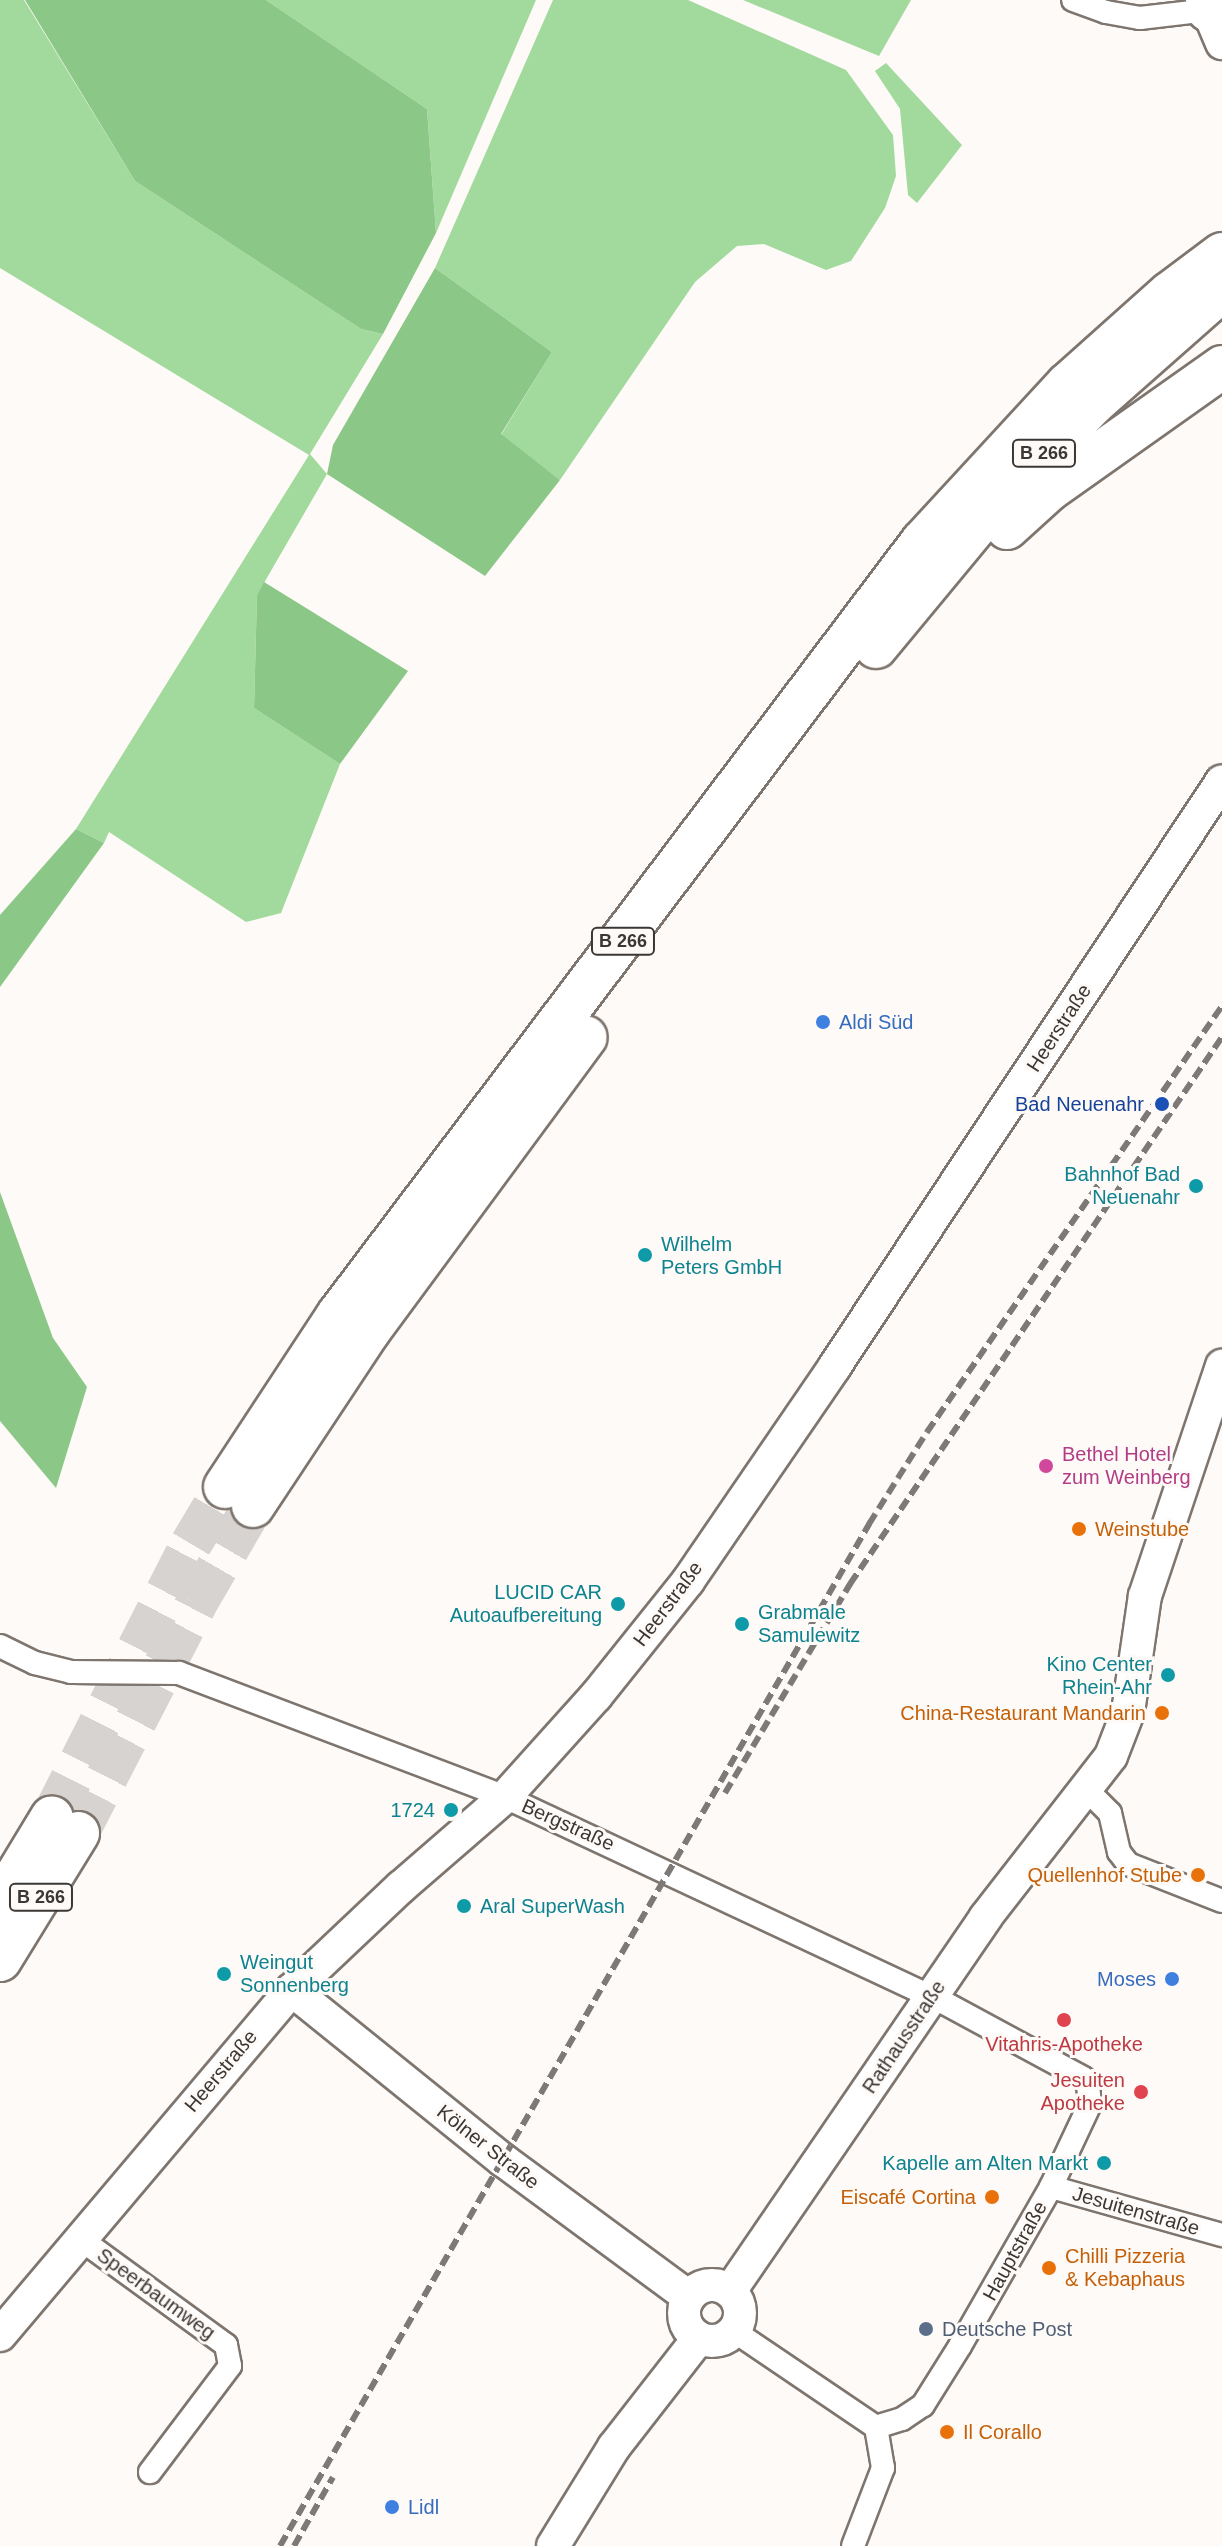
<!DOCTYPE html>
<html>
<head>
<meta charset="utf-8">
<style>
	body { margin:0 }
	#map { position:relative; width:1222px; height:2546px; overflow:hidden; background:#fefaf7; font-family:Arial,sans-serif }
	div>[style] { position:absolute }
	.green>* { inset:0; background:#a2d99d }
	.forest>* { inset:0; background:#8bc787 }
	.highway-tunnel>* { height:42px; margin-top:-21px; transform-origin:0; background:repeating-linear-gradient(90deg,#d7d3d0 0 42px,transparent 0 63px) }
	.roads { filter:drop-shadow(2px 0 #7e756e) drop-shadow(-2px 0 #7e756e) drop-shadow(0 2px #7e756e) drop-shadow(0 -2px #7e756e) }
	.street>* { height:22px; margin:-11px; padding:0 11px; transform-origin:11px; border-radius:11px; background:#fff }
	.secondary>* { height:32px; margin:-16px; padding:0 16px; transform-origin:16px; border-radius:16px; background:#fff }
	.secondary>.ring { margin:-16px; padding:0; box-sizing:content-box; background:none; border:32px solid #fff; border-radius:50% }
	.highway>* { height:42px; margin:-21px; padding:0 21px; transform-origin:21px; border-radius:21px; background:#fff }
	.rail>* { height:6px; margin-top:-3px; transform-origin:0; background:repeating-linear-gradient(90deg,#7d7976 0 12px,transparent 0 18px) }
	.dots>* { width:22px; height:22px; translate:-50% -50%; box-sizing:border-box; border:4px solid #fefaf7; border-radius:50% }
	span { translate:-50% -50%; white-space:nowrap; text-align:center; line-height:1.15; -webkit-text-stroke:6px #fefaf7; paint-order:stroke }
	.shield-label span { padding:2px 6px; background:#fefaf7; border:2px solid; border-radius:6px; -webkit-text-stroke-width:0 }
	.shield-label { font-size:18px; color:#3b3734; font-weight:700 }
	.shop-label { font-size:20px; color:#366cbe }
	.left { translate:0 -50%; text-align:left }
	.right { translate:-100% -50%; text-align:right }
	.street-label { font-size:20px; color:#3b3734 }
	.transit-label { font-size:20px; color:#164399 }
	.culture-label { font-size:20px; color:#0d838f }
	.hotel-label { font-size:20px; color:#b23c85 }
	.food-label { font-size:20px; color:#c56008 }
	.health-label { font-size:20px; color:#be3a42 }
	.service-label { font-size:20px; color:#4e5e75 }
</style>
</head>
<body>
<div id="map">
	<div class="green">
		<div style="clip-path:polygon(0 0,24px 0,135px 181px,361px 329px,383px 334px,310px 454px,327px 474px,257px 595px,254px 708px,340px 764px,281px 913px,246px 922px,109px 832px,104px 843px,76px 829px,309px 455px,0 268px)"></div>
		<div style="clip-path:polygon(266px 0,536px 0,436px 233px,427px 109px)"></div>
		<div style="clip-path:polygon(553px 0,688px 0,846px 70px,893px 135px,896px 176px,885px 208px,851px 261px,826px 270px,764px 244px,737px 246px,695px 282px,560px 480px,501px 435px,552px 352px,435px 268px)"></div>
		<div style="clip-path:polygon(743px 0,911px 0,879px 56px)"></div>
		<div style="clip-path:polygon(886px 63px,962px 145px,917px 203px,908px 195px,900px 109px,875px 71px)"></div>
	</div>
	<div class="forest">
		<div style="clip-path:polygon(25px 0,266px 0,427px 109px,436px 233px,383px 334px,361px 329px,135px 181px)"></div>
		<div style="clip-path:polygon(435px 268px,552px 352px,501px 434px,560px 480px,485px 576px,327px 474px,333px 445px)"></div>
		<div style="clip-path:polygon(264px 582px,408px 671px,340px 764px,254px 708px,257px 595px)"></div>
		<div style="clip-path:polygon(76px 829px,104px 843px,0 987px,0 915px)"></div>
		<div style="clip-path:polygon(0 1192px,53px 1338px,87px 1387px,56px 1488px,0 1421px)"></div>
	</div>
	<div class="highway-tunnel">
		<div style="left:52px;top:1817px;width:306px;rotate:-63deg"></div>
		<div style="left:191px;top:1544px;width:66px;rotate:-59.2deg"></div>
		<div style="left:78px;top:1833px;width:258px;rotate:-62.7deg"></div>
		<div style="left:196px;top:1604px;width:113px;rotate:-59.8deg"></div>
	</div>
	<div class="roads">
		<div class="street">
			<div style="left:1073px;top:0;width:35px;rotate:20deg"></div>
			<div style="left:1106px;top:12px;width:35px;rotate:10deg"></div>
			<div style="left:1140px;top:18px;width:68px;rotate:-6.7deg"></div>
			<div style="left:0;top:1646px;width:39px;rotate:26deg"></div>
			<div style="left:35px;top:1663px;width:37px;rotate:14deg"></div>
			<div style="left:71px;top:1672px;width:108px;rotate:0.5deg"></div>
			<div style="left:179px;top:1673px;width:349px;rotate:20.8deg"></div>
			<div style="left:505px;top:1797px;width:479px;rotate:25.1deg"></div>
			<div style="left:939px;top:2000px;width:164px;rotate:28.4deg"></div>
			<div style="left:1083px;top:2078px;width:9px;rotate:54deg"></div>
			<div style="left:1088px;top:2085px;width:19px;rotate:84deg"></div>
			<div style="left:1090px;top:2104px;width:92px;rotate:115.2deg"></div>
			<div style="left:1051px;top:2187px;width:183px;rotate:119.8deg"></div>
			<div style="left:960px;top:2346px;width:70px;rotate:122.1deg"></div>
			<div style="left:923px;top:2405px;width:25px;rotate:146deg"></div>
			<div style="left:902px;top:2419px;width:27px;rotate:163deg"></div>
			<div style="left:1088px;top:1791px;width:31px;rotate:45deg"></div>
			<div style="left:1110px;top:1813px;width:40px;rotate:77deg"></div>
			<div style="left:1119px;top:1852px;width:15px;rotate:53deg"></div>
			<div style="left:1128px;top:1864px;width:101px;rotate:21.5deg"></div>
			<div style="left:1051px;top:2187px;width:178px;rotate:15.7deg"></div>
			<div style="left:79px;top:2238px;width:182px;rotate:36.1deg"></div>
			<div style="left:226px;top:2345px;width:21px;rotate:79deg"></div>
			<div style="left:230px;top:2366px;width:133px;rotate:127deg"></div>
			<div style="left:734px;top:2331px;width:171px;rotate:34.1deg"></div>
			<div style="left:853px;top:2546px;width:84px;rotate:-69deg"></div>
			<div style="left:883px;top:2468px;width:42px;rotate:-99.7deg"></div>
		</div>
		<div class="secondary">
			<div style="left:1208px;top:10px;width:36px;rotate:67deg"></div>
			<div style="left:292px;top:1990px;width:271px;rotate:38.9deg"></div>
			<div style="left:503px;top:2160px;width:231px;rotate:36.4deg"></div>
			<div class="ring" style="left:684px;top:2285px;width:24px;height:24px"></div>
			<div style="left:730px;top:2291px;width:452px;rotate:-55.6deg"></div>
			<div style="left:985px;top:1918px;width:205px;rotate:-52.1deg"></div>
			<div style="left:1111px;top:1756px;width:47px;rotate:-68.9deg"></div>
			<div style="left:1128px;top:1712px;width:117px;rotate:-81.7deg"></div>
			<div style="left:1145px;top:1596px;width:243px;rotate:-71.5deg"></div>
			<div style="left:0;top:2335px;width:452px;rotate:-49.8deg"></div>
			<div style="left:292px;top:1990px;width:150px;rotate:-43.4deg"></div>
			<div style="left:401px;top:1887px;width:138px;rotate:-40.9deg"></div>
			<div style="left:505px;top:1797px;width:136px;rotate:-48deg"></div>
			<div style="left:596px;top:1696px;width:147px;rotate:-51.3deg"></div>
			<div style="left:688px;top:1581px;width:260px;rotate:-55.6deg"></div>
			<div style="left:835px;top:1366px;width:701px;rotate:-56.51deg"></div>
			<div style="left:553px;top:2546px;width:116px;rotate:-58.4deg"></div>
			<div style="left:614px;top:2447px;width:138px;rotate:-52.1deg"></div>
		</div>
		<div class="highway">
			<div style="left:1207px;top:0;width:10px;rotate:84deg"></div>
			<div style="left:1007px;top:528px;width:58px;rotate:-42.2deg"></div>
			<div style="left:1050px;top:489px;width:211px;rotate:-35.3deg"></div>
			<div style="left:876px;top:647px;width:182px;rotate:-50.4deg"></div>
			<div style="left:992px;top:507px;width:147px;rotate:-45.6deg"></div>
			<div style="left:1095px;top:402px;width:169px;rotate:-41.4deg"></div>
			<div style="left:225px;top:1487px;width:206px;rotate:-56.7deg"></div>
			<div style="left:338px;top:1315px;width:969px;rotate:-52.93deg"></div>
			<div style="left:922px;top:542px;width:214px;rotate:-47.3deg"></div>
			<div style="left:1067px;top:385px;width:138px;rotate:-41.8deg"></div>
			<div style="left:1170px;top:293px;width:65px;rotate:-36.9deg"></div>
			<div style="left:253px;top:1506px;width:210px;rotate:-56.5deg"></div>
			<div style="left:369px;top:1331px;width:365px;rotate:-53.6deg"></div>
			<div style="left:0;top:1903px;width:100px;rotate:-58.8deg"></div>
			<div style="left:0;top:1960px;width:149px;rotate:-58.4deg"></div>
		</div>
	</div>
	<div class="rail">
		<div style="left:725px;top:1793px;width:244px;rotate:-59.1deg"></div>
		<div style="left:850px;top:1584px;width:662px;rotate:-55.78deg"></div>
		<div style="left:280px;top:2546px;width:1180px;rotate:-60.04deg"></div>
		<div style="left:869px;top:1524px;width:109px;rotate:-57.8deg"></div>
		<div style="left:927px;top:1432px;width:518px;rotate:-55.3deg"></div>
		<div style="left:294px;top:2546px;width:79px;rotate:-60.5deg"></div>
	</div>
	<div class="dots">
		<div style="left:823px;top:1022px;background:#3f7fe0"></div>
		<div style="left:1162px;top:1104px;background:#1a4fb4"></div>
		<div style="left:1196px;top:1186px;background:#0f9aa8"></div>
		<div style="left:645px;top:1255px;background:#0f9aa8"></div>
		<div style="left:1046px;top:1466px;background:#d1479c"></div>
		<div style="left:1079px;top:1529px;background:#e8710a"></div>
		<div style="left:618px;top:1604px;background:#0f9aa8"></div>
		<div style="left:742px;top:1624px;background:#0f9aa8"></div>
		<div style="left:1168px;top:1675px;background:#0f9aa8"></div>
		<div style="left:1162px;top:1713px;background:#e8710a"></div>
		<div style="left:451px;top:1810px;background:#0f9aa8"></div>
		<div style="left:1198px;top:1875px;background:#e8710a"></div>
		<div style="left:464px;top:1906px;background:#0f9aa8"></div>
		<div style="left:224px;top:1974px;background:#0f9aa8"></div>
		<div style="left:1172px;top:1979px;background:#3f7fe0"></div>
		<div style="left:1064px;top:2020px;background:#e0444e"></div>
		<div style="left:1141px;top:2092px;background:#e0444e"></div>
		<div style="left:1104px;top:2163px;background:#0f9aa8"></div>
		<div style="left:992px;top:2197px;background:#e8710a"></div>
		<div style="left:1049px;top:2268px;background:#e8710a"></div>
		<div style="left:926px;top:2329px;background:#5c6f8a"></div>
		<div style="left:947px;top:2432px;background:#e8710a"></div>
		<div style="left:392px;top:2507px;background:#3f7fe0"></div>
	</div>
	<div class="shield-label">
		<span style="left:1044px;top:453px">B 266</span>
		<span style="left:623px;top:941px">B 266</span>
		<span style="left:41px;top:1897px">B 266</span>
	</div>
	<div class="shop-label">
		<span class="left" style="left:839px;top:1022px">Aldi Süd</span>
		<span class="right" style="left:1156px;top:1979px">Moses</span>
		<span class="left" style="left:408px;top:2507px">Lidl</span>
	</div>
	<div class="street-label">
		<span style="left:1059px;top:1028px;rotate:-57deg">Heerstraße</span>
		<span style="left:668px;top:1604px;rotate:-53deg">Heerstraße</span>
		<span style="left:568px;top:1825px;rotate:24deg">Bergstraße</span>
		<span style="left:904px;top:2037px;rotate:-56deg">Rathausstraße</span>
		<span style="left:221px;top:2071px;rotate:-50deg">Heerstraße</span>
		<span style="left:488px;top:2147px;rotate:38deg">Kölner Straße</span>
		<span style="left:1136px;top:2211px;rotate:16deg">Jesuitenstraße</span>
		<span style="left:1015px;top:2251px;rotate:-61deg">Hauptstraße</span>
		<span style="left:156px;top:2294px;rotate:36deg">Speerbaumweg</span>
	</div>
	<div class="transit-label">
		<span class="right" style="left:1144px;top:1104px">Bad Neuenahr</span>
	</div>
	<div class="culture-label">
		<span class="right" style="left:1180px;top:1186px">Bahnhof Bad<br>Neuenahr</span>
		<span class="left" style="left:661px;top:1256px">Wilhelm<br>Peters GmbH</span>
		<span class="right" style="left:602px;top:1604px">LUCID CAR<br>Autoaufbereitung</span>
		<span class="left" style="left:758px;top:1624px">Grabmale<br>Samulewitz</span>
		<span class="right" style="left:1152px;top:1676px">Kino Center<br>Rhein-Ahr</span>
		<span class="right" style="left:435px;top:1810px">1724</span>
		<span class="left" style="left:480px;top:1906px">Aral SuperWash</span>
		<span class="left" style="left:240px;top:1974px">Weingut<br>Sonnenberg</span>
		<span class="right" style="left:1088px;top:2163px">Kapelle am Alten Markt</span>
	</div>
	<div class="hotel-label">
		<span class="left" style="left:1062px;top:1466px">Bethel Hotel<br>zum Weinberg</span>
	</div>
	<div class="food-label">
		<span class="left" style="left:1095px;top:1529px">Weinstube</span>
		<span class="right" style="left:1146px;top:1713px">China-Restaurant Mandarin</span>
		<span class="right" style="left:1182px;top:1875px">Quellenhof Stube</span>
		<span class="right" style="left:976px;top:2197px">Eiscafé Cortina</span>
		<span class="left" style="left:1065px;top:2268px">Chilli Pizzeria<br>&amp; Kebaphaus</span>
		<span class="left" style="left:963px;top:2432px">Il Corallo</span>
	</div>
	<div class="health-label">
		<span style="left:1064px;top:2044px">Vitahris-Apotheke</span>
		<span class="right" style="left:1125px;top:2092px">Jesuiten<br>Apotheke</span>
	</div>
	<div class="service-label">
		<span class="left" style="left:942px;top:2329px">Deutsche Post</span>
	</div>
</div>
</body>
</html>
